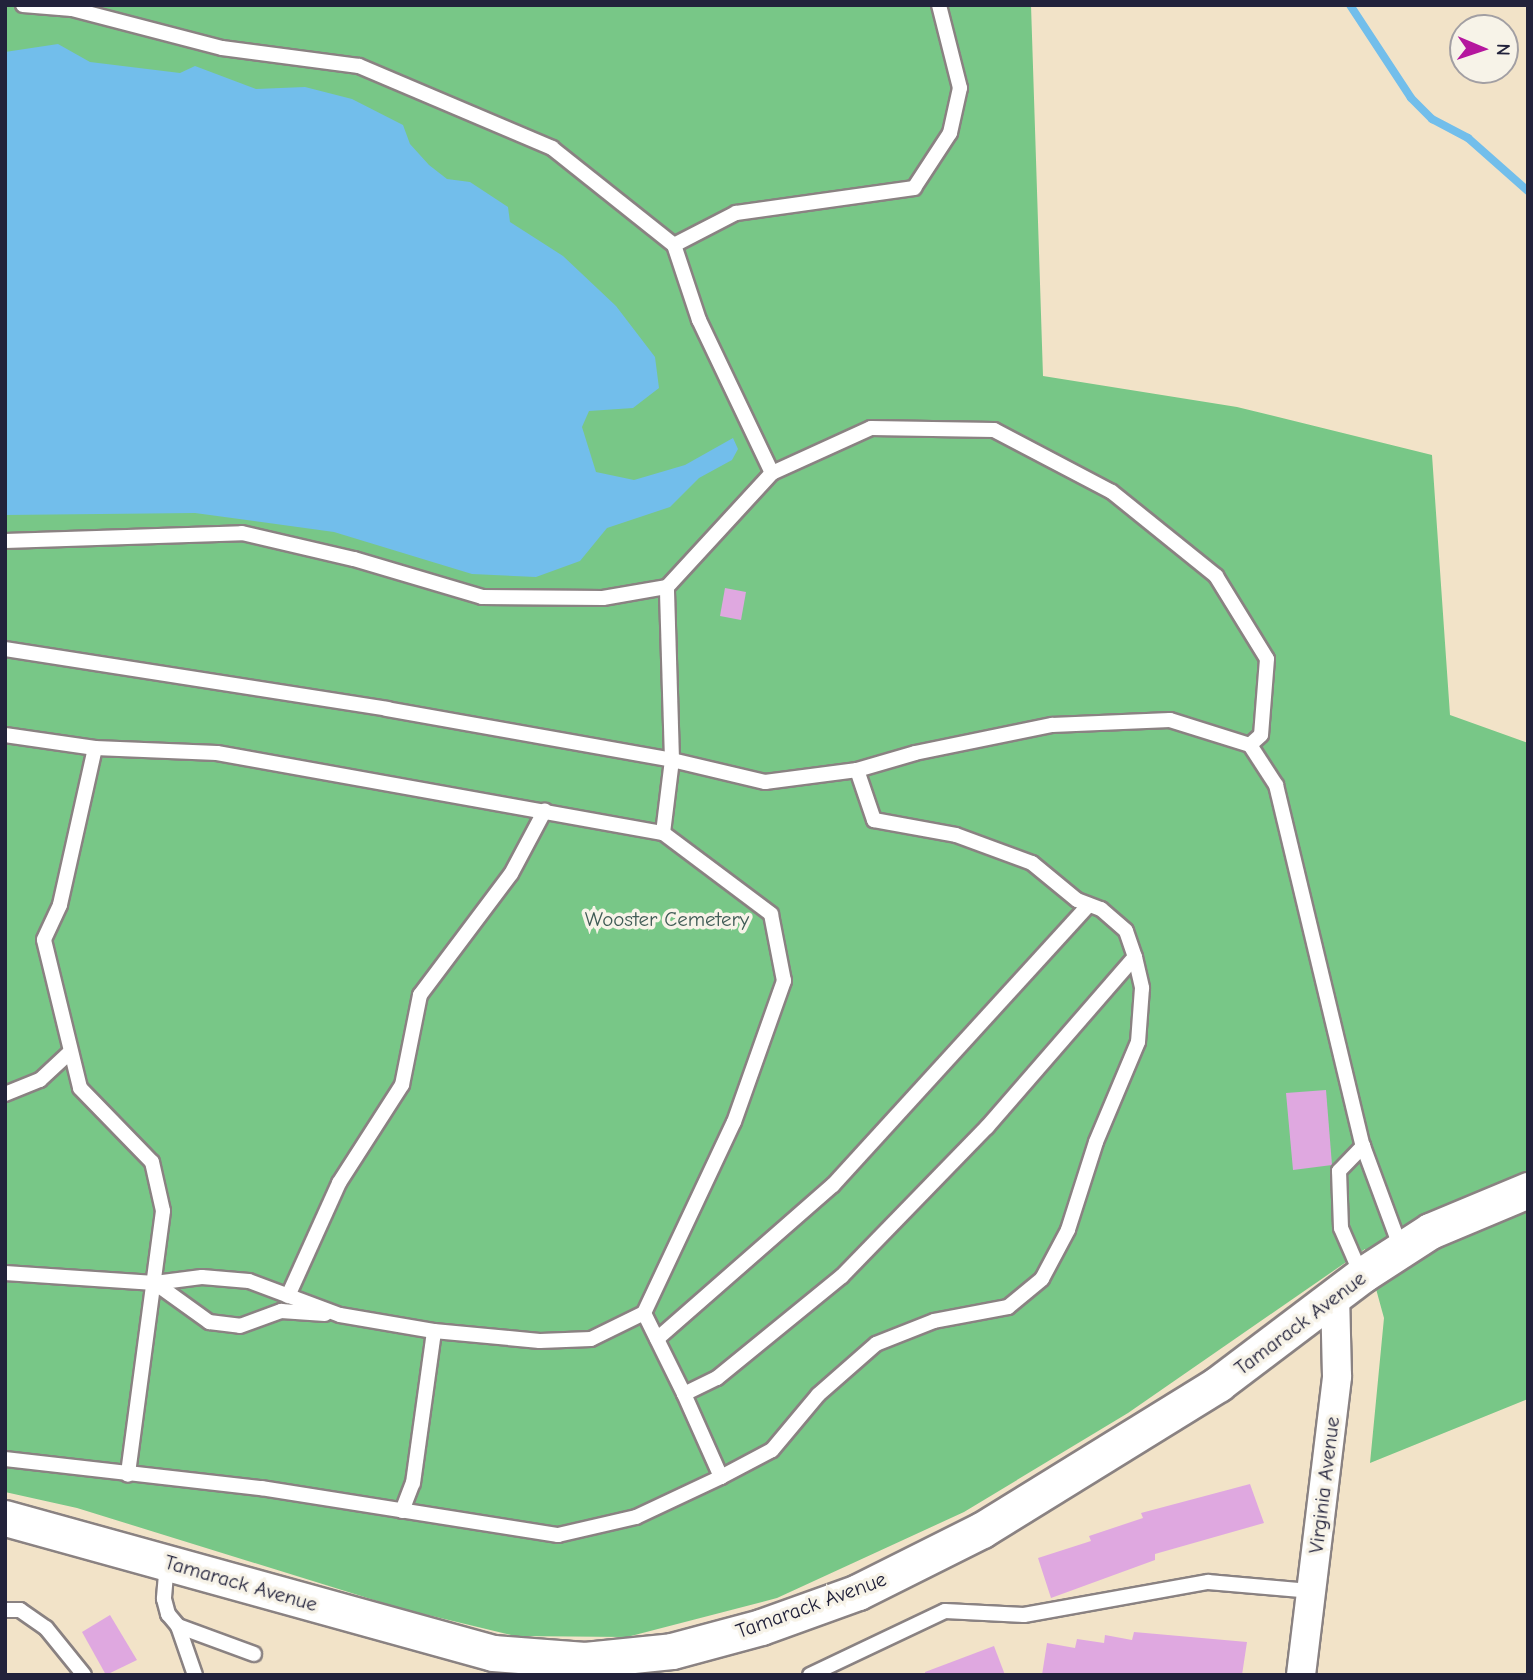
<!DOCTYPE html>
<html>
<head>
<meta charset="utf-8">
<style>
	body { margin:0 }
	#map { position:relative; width:1533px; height:1680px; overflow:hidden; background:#f2e3c8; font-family:"Comic Neue",sans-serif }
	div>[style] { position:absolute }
	.green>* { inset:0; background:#78c787 }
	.water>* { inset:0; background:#72beeb }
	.stream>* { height:8px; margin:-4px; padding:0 4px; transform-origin:4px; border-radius:4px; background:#72beeb }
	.building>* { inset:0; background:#dfa8e0 }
	.roads { filter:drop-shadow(2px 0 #8a8282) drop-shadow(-2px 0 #8a8282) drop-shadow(0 2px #8a8282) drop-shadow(0 -2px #8a8282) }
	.service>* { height:14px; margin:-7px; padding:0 7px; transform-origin:7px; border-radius:7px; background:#fff }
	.minor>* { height:28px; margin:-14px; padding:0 14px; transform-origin:14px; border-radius:14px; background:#fff }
	.tertiary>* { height:35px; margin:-17.5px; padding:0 17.5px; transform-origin:17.5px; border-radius:17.5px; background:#fff }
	span { translate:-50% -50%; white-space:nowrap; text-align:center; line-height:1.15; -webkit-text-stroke:7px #f7f3e8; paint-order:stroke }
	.park-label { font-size:21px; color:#405c56 }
	.street-label { font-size:21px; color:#22223b }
	.frame { position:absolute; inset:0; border:7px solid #22223b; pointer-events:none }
	.north { position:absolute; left:1449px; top:14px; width:70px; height:70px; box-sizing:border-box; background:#f7f3e8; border:2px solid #a29fa3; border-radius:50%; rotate:92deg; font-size:19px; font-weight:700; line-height:28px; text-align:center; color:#22223b }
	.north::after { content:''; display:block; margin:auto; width:24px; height:32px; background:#b5179e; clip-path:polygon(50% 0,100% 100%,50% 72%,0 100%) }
</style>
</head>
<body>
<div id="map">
	<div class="green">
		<div style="clip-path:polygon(5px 5px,1031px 5px,1043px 376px,1237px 407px,1432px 455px,1450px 715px,1528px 743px,1528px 1399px,1370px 1463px,1384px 1318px,1365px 1249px,1128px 1413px,964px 1512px,777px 1598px,627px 1637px,515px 1636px,403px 1609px,77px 1508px,5px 1492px)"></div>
	</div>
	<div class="water">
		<div style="clip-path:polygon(58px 44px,90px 62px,180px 73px,195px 66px,256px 89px,305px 87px,352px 99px,403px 125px,410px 144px,429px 165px,447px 179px,470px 182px,508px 207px,510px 222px,563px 256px,616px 306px,655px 357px,659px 388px,633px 408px,589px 411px,582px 427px,596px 472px,634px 480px,685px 465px,733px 438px,738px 449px,732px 460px,699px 478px,670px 507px,607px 528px,580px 561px,536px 577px,472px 574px,334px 532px,195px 513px,5px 515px,5px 52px)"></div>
	</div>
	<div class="stream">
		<div style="left:1350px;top:5px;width:111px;rotate:56.7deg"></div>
		<div style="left:1411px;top:98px;width:30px;rotate:45deg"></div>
		<div style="left:1432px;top:119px;width:41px;rotate:27.8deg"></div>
		<div style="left:1468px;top:138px;width:80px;rotate:41.5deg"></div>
	</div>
	<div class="building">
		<div style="clip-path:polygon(725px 588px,746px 592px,741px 620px,720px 616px)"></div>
		<div style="clip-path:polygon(1326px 1090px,1332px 1165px,1293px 1170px,1286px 1093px)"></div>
		<div style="clip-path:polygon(1250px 1484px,1264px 1523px,1155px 1554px,1155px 1560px,1051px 1598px,1038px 1558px,1091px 1541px,1089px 1536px,1143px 1518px,1141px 1513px)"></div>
		<div style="clip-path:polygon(110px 1615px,137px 1660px,106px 1675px,82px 1632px)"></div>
		<div style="clip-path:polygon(1134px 1632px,1247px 1642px,1242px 1675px,1042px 1675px,1047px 1643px,1075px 1648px,1077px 1639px,1104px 1643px,1105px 1635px,1132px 1640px)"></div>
		<div style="clip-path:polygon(994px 1646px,1005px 1675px,925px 1675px,925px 1672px)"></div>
	</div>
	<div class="roads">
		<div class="service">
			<div style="left:23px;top:5px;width:49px;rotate:4.7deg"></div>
			<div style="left:72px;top:9px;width:155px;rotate:14.6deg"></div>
			<div style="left:222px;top:48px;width:138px;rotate:7.5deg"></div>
			<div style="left:359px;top:66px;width:210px;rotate:23deg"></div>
			<div style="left:552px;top:148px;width:156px;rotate:38.5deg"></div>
			<div style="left:772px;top:473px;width:109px;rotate:-24.4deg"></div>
			<div style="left:871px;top:428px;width:123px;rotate:0.9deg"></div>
			<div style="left:994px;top:430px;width:133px;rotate:27.7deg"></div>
			<div style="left:1112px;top:492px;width:134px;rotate:38.9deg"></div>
			<div style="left:1216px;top:576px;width:97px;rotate:58.4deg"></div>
			<div style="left:1267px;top:659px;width:76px;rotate:94.5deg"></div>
			<div style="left:1261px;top:735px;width:15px;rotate:138deg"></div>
			<div style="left:5px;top:541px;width:237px;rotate:-1.9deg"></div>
			<div style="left:242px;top:533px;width:115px;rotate:13.1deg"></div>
			<div style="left:354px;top:559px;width:134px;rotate:16.5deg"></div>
			<div style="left:482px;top:597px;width:121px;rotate:0.5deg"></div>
			<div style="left:603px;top:598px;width:65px;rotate:-9.8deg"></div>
			<div style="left:667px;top:587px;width:155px;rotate:-47.4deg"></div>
			<div style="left:772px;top:473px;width:170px;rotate:-115.5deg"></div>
			<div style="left:699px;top:320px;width:79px;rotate:-108.4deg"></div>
			<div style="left:674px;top:245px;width:70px;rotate:-27.3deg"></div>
			<div style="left:736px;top:213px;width:180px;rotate:-8deg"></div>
			<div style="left:914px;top:188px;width:66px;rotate:-56.8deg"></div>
			<div style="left:950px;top:133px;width:46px;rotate:-77.5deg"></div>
			<div style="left:960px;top:88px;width:86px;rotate:-104.2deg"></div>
			<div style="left:5px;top:649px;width:387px;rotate:8.9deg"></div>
			<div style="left:387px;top:709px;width:290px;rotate:10.1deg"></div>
			<div style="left:672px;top:760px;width:96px;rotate:13.3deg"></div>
			<div style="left:765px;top:782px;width:93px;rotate:-7.4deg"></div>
			<div style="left:857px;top:770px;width:53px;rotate:71.2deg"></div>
			<div style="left:874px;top:820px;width:83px;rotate:10.4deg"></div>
			<div style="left:956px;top:835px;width:81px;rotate:20.2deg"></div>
			<div style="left:1032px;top:863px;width:58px;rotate:39.4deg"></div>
			<div style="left:1077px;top:900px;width:26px;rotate:21deg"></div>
			<div style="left:1101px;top:909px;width:33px;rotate:41deg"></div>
			<div style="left:1126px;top:931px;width:28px;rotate:71deg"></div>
			<div style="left:1135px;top:957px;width:32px;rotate:77deg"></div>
			<div style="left:1142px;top:988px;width:54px;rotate:94.2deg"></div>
			<div style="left:1138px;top:1042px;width:108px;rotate:112.8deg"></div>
			<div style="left:1096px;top:1142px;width:92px;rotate:107.7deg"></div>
			<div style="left:1068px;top:1230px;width:55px;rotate:118deg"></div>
			<div style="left:1042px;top:1279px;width:44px;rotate:140.5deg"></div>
			<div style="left:1008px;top:1307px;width:75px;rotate:169.3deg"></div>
			<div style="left:934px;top:1321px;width:62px;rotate:158.4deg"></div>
			<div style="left:876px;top:1344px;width:77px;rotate:138.7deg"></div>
			<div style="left:818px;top:1395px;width:72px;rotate:129.9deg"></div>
			<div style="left:772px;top:1450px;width:58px;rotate:152.1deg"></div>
			<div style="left:721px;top:1477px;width:91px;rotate:-114deg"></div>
			<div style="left:684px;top:1394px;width:37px;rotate:-26deg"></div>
			<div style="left:717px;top:1378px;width:161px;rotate:-39.2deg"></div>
			<div style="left:842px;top:1276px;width:208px;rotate:-45.8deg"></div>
			<div style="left:987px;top:1127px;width:225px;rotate:-49deg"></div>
			<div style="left:5px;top:735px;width:91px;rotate:8.2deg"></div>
			<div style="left:95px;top:748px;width:122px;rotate:2.3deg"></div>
			<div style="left:217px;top:753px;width:453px;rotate:10.2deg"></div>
			<div style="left:663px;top:833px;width:74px;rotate:-83deg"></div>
			<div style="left:672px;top:760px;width:173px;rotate:-91.7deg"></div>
			<div style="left:95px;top:748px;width:161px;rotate:102.6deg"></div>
			<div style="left:60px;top:905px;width:38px;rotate:115deg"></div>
			<div style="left:44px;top:940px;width:152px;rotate:76.3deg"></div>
			<div style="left:80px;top:1088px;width:103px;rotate:45.8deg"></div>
			<div style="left:152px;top:1162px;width:50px;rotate:77.3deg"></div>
			<div style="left:163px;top:1211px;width:266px;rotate:97.6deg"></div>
			<div style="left:857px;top:770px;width:60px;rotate:-16.3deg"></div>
			<div style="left:915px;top:753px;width:140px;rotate:-11.6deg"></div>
			<div style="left:1052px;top:725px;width:118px;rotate:-2.4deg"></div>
			<div style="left:1170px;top:720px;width:84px;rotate:17.4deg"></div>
			<div style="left:1250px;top:745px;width:48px;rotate:57deg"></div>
			<div style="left:1276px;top:785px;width:371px;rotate:76.5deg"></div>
			<div style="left:1363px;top:1146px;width:110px;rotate:69.7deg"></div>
			<div style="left:5px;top:1094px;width:38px;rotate:-22deg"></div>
			<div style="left:40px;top:1080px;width:41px;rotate:-43deg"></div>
			<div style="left:5px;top:1273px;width:150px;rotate:3.8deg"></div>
			<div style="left:155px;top:1283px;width:67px;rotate:35.8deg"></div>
			<div style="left:209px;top:1322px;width:31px;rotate:7deg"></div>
			<div style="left:240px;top:1326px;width:44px;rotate:-20.1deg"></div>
			<div style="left:281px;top:1311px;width:44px;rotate:3.9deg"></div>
			<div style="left:1361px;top:1274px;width:50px;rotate:-113.5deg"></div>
			<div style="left:1341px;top:1228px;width:57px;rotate:-92deg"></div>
			<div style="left:1339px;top:1171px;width:35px;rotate:-46deg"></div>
			<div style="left:155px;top:1283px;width:47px;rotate:-7.3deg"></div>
			<div style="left:202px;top:1277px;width:47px;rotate:4.9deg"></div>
			<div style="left:249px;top:1281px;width:97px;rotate:20.5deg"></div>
			<div style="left:340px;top:1315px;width:95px;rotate:9.7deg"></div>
			<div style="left:434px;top:1331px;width:106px;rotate:5.4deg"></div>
			<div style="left:540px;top:1341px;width:51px;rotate:-2.2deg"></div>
			<div style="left:591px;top:1339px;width:59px;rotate:-26.1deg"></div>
			<div style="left:644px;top:1313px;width:211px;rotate:-64.8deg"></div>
			<div style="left:734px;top:1122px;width:150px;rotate:-70.5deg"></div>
			<div style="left:784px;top:981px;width:68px;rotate:-101deg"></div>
			<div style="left:771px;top:914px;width:135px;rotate:-143.1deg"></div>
			<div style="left:288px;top:1296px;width:124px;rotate:-65.7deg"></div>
			<div style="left:339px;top:1183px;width:117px;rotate:-57.3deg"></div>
			<div style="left:402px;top:1085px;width:92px;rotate:-78.7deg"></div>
			<div style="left:420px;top:995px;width:151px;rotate:-53.1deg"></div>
			<div style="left:511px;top:874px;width:72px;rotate:-62deg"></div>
			<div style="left:644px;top:1313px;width:90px;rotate:63.7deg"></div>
			<div style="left:657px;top:1339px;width:234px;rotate:-41.2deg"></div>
			<div style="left:833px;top:1185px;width:379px;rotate:-47.6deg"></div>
			<div style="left:5px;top:1459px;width:258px;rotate:6.5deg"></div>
			<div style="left:261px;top:1488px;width:301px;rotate:9deg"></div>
			<div style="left:558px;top:1535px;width:80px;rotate:-13deg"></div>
			<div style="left:636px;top:1517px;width:94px;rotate:-25.2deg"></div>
			<div style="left:402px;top:1511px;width:30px;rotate:-69deg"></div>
			<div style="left:413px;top:1483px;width:153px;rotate:-82.1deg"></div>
			<div style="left:167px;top:1563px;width:36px;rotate:95deg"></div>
			<div style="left:164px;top:1599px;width:16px;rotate:75deg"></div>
			<div style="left:168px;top:1614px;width:16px;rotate:50deg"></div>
			<div style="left:178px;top:1626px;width:81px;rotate:20.2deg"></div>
			<div style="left:5px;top:1610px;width:15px"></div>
			<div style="left:20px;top:1610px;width:32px;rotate:35deg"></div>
			<div style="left:46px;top:1628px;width:60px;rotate:51deg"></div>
			<div style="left:178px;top:1626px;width:52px;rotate:70.9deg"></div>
			<div style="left:810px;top:1675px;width:149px;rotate:-25.4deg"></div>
			<div style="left:945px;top:1611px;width:79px;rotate:2.9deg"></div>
			<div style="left:1024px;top:1615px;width:187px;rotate:-10.2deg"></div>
			<div style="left:1208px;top:1582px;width:102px;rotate:5deg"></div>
		</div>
		<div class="minor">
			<div style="left:1301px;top:1675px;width:301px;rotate:-83.1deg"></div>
			<div style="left:1337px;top:1376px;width:81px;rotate:-91.4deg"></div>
		</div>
		<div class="tertiary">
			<div style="left:5px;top:1518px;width:506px;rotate:15.46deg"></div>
			<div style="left:493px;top:1653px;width:92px;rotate:4.4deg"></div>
			<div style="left:585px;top:1660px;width:87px;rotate:-5.9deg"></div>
			<div style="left:672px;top:1651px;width:92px;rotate:-15.1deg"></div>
			<div style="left:761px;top:1627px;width:103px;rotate:-19.8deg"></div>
			<div style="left:858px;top:1592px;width:139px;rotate:-26.6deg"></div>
			<div style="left:982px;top:1530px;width:278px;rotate:-31.7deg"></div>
			<div style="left:1218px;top:1384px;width:181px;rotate:-37.1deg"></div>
			<div style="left:1362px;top:1275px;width:81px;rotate:-32.9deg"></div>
			<div style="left:1430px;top:1231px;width:106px;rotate:-22.7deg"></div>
		</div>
	</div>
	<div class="park-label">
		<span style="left:667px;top:919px">Wooster Cemetery</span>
	</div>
	<div class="street-label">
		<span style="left:1300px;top:1323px;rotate:-37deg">Tamarack Avenue</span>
		<span style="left:1324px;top:1485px;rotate:-83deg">Virginia Avenue</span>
		<span style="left:241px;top:1583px;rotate:16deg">Tamarack Avenue</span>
		<span style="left:811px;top:1605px;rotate:-20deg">Tamarack Avenue</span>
	</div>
	<div class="frame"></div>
	<div class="north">N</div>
</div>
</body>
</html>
